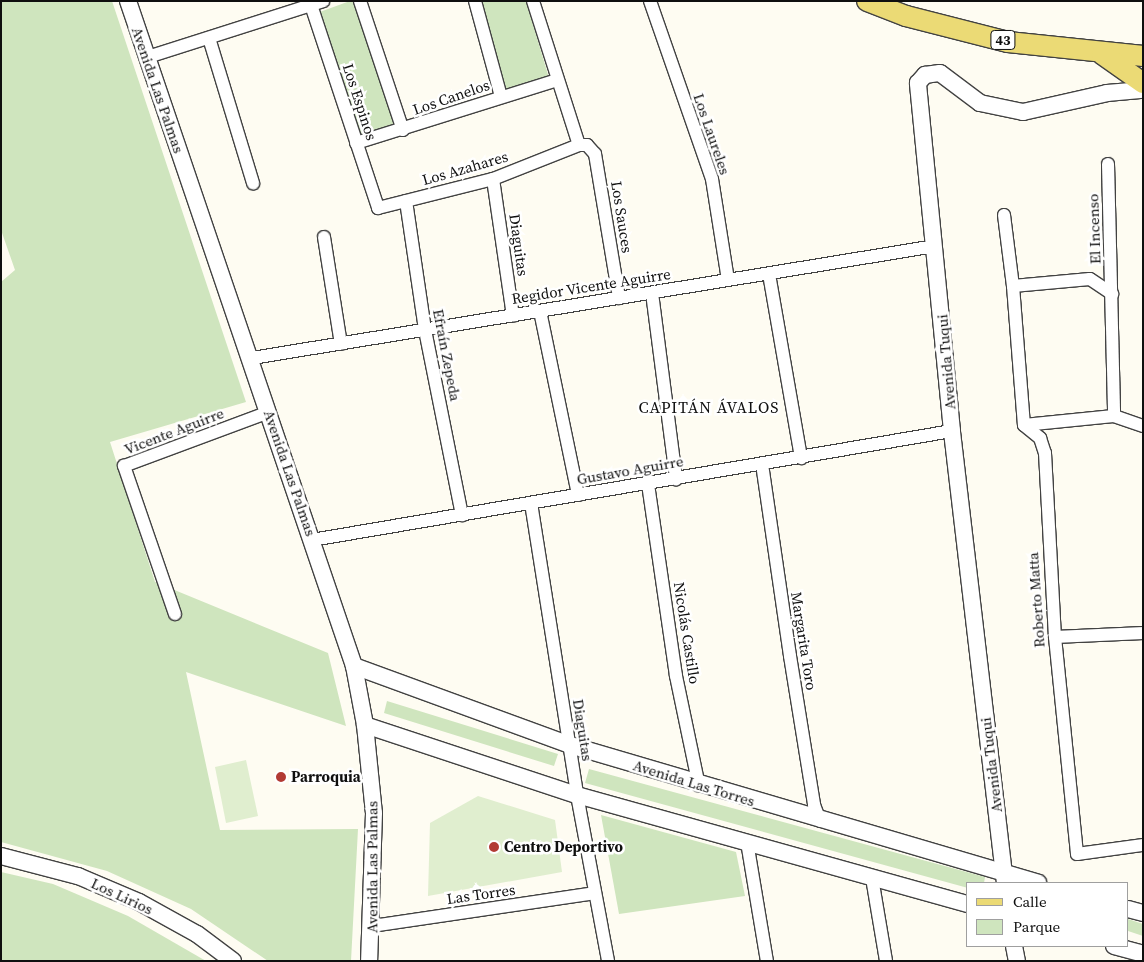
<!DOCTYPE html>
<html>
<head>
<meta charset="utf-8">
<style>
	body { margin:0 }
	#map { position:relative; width:1144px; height:962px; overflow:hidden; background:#fefcf2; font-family:"Source Serif 4",serif }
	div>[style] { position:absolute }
	.green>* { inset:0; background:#cfe5be }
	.pitch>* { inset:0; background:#e0eecf }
	.roads { filter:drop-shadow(1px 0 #424242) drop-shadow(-1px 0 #424242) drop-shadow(0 1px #424242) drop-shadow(0 -1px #424242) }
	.minor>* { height:12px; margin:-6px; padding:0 6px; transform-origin:6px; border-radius:6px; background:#fff }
	.tertiary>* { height:16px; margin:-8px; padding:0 8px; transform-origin:8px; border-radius:8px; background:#fff }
	.primary>* { height:20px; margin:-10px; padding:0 10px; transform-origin:10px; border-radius:10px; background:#ebda75 }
	.dots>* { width:14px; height:14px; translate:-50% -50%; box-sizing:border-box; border:2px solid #fff; border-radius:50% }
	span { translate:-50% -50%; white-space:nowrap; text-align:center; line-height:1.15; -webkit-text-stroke:5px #fff; paint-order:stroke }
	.shield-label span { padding:1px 4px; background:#fff; border:1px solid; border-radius:4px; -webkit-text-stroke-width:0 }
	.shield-label { font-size:14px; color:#0f0f0f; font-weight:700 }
	.street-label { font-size:15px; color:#0f0f0f }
	.poi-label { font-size:15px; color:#0f0f0f; font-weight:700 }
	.left { translate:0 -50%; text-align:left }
	.neighbourhood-label { font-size:16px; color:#0f0f0f; letter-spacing:1px }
	.frame { position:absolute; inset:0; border:2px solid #0f0f0f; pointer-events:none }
	.legend { position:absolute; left:966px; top:882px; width:162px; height:65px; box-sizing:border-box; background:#fff; border:1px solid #9f9f9f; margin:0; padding:6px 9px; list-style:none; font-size:15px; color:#0f0f0f }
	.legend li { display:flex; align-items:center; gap:10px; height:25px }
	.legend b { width:25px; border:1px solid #9f9f9f }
</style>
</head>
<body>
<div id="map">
	<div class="green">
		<div style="clip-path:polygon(1px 1px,112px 1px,246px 402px,110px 442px,155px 582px,328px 653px,346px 726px,186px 672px,220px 830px,358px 829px,351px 961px,268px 961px,191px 909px,107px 871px,1px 842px,1px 282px,15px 270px,1px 230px)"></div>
		<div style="clip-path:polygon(350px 1px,355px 1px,398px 126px,359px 137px,317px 13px)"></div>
		<div style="clip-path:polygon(478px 1px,526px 1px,549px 78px,505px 93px)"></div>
		<div style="clip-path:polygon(387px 701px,558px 754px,554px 766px,384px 713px)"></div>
		<div style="clip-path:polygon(589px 769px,985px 877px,984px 883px,968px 883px,968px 888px,585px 783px)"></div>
		<div style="clip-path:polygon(601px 815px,736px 852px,745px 896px,619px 914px)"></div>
		<div style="clip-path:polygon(1px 872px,53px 884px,128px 916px,206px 961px,1px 961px)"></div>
		<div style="clip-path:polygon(1128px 919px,1143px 924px,1143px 936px,1128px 931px)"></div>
	</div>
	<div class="pitch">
		<div style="clip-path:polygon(246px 760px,258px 816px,226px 823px,215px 767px)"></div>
		<div style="clip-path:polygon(478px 796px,555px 820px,562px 872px,428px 896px,430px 823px)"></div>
	</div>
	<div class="roads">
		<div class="minor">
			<div style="left:360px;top:1px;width:136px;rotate:71.6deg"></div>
			<div style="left:475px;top:1px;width:99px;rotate:74.8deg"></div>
			<div style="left:533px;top:1px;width:151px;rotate:72.3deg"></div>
			<div style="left:650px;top:1px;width:188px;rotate:70.8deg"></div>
			<div style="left:712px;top:179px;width:102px;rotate:81deg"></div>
			<div style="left:311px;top:5px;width:214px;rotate:71.7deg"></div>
			<div style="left:378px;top:208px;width:119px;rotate:-14.2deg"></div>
			<div style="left:493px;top:179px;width:92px;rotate:-21.6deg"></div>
			<div style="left:579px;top:145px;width:8px"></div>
			<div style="left:587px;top:145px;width:12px;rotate:48deg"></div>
			<div style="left:595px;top:154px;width:146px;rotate:80.5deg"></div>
			<div style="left:209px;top:38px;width:152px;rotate:73.1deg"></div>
			<div style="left:148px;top:57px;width:184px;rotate:-17.7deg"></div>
			<div style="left:356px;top:143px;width:211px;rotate:-17.4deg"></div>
			<div style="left:1108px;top:164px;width:252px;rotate:88.6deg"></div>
			<div style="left:493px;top:179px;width:138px;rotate:81.7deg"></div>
			<div style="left:406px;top:201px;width:130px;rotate:81.6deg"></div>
			<div style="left:425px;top:330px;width:189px;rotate:78.7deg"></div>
			<div style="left:1004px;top:215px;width:72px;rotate:82.8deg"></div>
			<div style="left:1013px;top:286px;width:139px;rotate:85.5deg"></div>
			<div style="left:1024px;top:425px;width:21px;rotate:39deg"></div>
			<div style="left:1040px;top:438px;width:16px;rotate:72deg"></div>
			<div style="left:1045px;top:453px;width:184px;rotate:86.9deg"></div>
			<div style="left:1055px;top:637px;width:218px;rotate:84.2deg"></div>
			<div style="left:1077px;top:854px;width:67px;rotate:-7.8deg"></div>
			<div style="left:324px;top:237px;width:108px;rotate:81deg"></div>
			<div style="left:769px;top:274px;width:187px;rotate:80.1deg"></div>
			<div style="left:1013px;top:286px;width:77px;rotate:-5.2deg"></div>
			<div style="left:1090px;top:279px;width:27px;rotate:34deg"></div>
			<div style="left:652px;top:293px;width:188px;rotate:82.6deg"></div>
			<div style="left:540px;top:311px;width:188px;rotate:78.3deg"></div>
			<div style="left:252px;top:358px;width:692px;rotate:-9.31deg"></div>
			<div style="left:1024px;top:425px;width:90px;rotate:-5.7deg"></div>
			<div style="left:1114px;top:416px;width:31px;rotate:19deg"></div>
			<div style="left:762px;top:464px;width:194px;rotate:81.7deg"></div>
			<div style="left:790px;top:656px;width:151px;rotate:80.8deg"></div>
			<div style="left:814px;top:805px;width:17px;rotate:69deg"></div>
			<div style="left:648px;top:484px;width:194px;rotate:81.7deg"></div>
			<div style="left:676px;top:676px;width:112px;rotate:78.2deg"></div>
			<div style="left:531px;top:503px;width:296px;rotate:81deg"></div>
			<div style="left:577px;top:795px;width:169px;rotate:79.4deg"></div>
			<div style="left:312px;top:540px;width:649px;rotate:-9.67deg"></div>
			<div style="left:175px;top:614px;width:157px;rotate:-109deg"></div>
			<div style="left:124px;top:466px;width:155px;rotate:-20.4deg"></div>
			<div style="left:1055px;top:637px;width:88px;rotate:-2.6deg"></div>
			<div style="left:747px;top:842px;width:121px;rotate:80.5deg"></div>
			<div style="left:872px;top:878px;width:84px;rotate:80.4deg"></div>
			<div style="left:372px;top:926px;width:225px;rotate:-8.4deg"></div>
		</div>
		<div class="tertiary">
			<div style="left:128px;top:1px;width:702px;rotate:71.23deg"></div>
			<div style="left:354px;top:666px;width:60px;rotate:79.4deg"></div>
			<div style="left:365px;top:725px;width:88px;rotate:84.2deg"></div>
			<div style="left:374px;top:813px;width:148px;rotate:91.9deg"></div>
			<div style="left:354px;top:666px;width:230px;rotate:20.1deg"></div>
			<div style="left:570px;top:745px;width:488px;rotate:16.4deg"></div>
			<div style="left:365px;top:725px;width:223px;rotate:18.3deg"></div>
			<div style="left:577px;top:795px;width:406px;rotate:15.6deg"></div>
			<div style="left:1px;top:856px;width:80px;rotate:14.6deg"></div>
			<div style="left:78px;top:876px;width:66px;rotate:23.1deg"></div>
			<div style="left:139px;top:902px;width:66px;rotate:28.9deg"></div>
			<div style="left:197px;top:934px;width:45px;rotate:36.9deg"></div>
			<div style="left:1005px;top:883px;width:455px;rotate:-96.7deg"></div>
			<div style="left:952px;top:431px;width:350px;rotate:-95.6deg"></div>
			<div style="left:918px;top:83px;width:11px;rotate:-49deg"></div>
			<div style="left:925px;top:75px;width:15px;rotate:-8deg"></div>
			<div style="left:940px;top:73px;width:50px;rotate:36.9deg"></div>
			<div style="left:980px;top:103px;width:44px;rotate:11.8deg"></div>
			<div style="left:1023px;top:112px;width:86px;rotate:-12.7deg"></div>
			<div style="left:1107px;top:93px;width:36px;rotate:-5deg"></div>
			<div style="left:1128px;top:909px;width:16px;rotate:15deg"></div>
			<div style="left:1014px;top:946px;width:15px;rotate:79deg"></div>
			<div style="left:1114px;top:946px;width:30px;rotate:15deg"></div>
		</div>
		<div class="primary">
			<div style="left:867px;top:1px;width:42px;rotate:21deg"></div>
			<div style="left:906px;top:16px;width:105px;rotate:14.3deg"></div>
			<div style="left:1008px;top:42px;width:136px;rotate:5.9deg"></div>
			<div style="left:1102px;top:54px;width:50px;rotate:35.3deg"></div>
		</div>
	</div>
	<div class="dots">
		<div style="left:281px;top:777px;background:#b23a34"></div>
		<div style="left:494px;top:847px;background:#b23a34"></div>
	</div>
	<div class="shield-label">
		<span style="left:1003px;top:40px">43</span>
	</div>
	<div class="street-label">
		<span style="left:158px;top:90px;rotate:71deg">Avenida Las Palmas</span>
		<span style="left:451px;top:97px;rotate:-19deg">Los Canelos</span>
		<span style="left:360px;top:102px;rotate:72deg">Los Espinos</span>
		<span style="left:712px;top:134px;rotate:71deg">Los Laureles</span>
		<span style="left:465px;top:168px;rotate:-16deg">Los Azahares</span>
		<span style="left:622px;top:217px;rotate:81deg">Los Sauces</span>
		<span style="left:1094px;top:229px;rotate:-92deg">El Incenso</span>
		<span style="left:519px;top:245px;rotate:82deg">Diaguitas</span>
		<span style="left:591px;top:286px;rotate:-9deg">Regidor Vicente Aguirre</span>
		<span style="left:447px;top:355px;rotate:79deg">Efraín Zepeda</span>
		<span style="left:946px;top:362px;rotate:-95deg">Avenida Tuqui</span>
		<span style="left:174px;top:431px;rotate:-21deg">Vicente Aguirre</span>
		<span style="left:630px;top:470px;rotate:-10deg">Gustavo Aguirre</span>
		<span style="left:290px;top:473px;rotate:71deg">Avenida Las Palmas</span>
		<span style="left:1036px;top:600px;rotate:-94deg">Roberto Matta</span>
		<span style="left:687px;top:633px;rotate:81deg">Nicolás Castillo</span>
		<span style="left:804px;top:641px;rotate:81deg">Margarita Toro</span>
		<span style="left:583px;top:730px;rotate:81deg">Diaguitas</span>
		<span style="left:991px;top:765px;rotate:-97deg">Avenida Tuqui</span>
		<span style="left:694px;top:783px;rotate:17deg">Avenida Las Torres</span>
		<span style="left:372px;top:867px;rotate:-90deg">Avenida Las Palmas</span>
		<span style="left:481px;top:894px;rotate:-8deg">Las Torres</span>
		<span style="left:122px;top:896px;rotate:25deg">Los Lirios</span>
	</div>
	<div class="poi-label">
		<span class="left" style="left:291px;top:777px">Parroquia</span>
		<span class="left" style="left:504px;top:847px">Centro Deportivo</span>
	</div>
	<div class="neighbourhood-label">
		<span style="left:709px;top:407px">CAPITÁN ÁVALOS</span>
	</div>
	<div class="frame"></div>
	<ul class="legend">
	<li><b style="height:6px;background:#ebda75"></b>Calle</li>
	<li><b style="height:14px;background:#cfe5be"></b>Parque</li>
	</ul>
</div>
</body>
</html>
